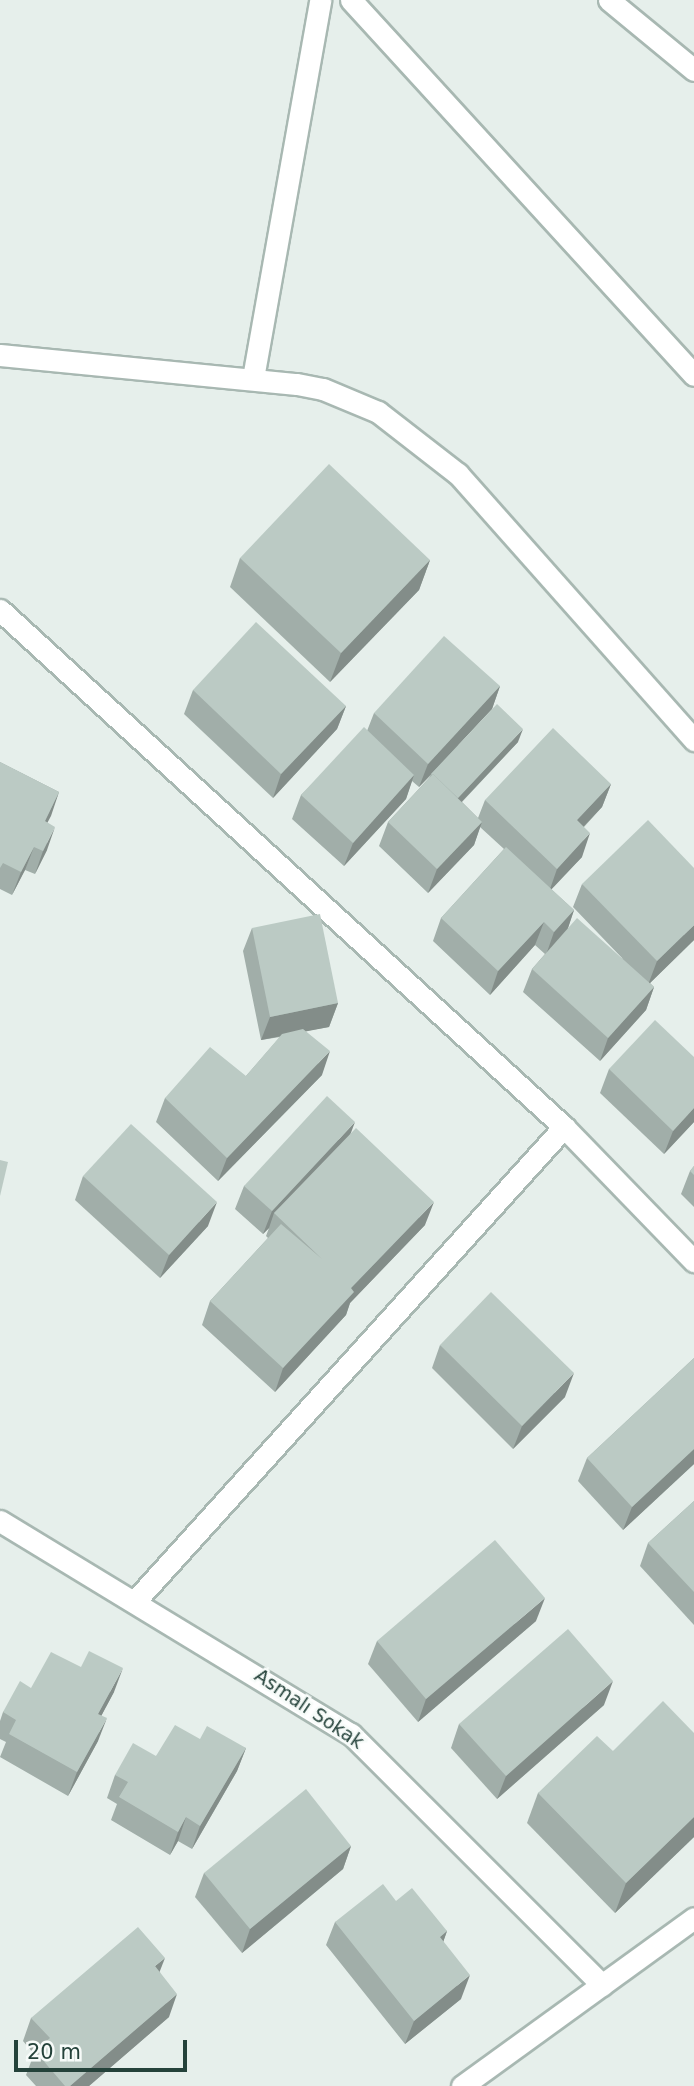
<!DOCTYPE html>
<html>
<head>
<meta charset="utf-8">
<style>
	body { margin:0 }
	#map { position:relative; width:694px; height:2086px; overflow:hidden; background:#e6efeb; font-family:"DejaVu Sans",sans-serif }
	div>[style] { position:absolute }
	.roads { filter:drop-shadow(2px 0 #a8b8b2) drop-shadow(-2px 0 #a8b8b2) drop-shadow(0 2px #a8b8b2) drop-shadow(0 -2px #a8b8b2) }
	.minor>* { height:21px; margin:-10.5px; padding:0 10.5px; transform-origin:10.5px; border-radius:10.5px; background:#fff }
	.wall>* { inset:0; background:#a1aea9 }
	.shaded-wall>* { inset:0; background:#838d89 }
	.building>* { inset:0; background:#bbcac4 }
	span { translate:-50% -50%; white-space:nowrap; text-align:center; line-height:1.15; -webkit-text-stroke:5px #f7fbf9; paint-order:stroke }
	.street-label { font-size:19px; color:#24423a }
	.scale { position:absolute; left:14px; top:2040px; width:173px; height:32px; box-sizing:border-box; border:4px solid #24423a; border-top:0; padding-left:9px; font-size:21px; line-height:24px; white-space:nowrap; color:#24423a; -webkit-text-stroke:5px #f7fbf9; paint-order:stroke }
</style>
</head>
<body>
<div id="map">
	<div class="roads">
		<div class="minor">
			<div style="left:351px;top:0;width:508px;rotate:47.55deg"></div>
			<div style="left:609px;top:0;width:110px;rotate:39.5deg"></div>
			<div style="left:0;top:355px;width:298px;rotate:5.6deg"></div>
			<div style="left:297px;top:384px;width:26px;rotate:11deg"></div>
			<div style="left:323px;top:389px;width:60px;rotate:22.7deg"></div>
			<div style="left:378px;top:412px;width:101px;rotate:37.8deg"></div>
			<div style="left:458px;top:474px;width:356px;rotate:48.4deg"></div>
			<div style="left:253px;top:378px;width:384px;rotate:-79.9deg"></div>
			<div style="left:0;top:610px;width:765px;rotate:42.51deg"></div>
			<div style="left:564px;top:1127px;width:187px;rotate:45.9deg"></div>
			<div style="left:0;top:1521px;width:411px;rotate:31.3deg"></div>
			<div style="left:351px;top:1734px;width:355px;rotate:45deg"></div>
			<div style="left:136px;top:1600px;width:638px;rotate:-47.86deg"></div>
			<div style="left:462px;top:2086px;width:286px;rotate:-35.9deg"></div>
		</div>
	</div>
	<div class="wall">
		<div style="clip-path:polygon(240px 558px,430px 560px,419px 590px,330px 682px,230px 587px)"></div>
		<div style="clip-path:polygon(500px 686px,492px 709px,458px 745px,518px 742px,462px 802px,478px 818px,485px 800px,611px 784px,602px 807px,584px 827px,582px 857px,551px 889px,574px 910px,568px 928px,623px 959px,573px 907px,582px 884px,694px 940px,650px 983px,654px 987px,646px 1010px,600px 1061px,523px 992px,532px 969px,545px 954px,535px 945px,490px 995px,433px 941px,441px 918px,504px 849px,480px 827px,474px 845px,428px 893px,379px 846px,388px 822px,429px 778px,431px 775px,419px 787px,412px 781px,406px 799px,344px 866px,292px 819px,301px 795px,367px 731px,374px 713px)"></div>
		<div style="clip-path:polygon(193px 690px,346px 706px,337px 729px,273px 798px,184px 714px)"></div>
		<div style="clip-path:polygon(0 762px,59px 792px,47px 822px,47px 850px,35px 874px,25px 870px,12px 895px,0 889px)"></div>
		<div style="clip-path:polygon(252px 928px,338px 1003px,329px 1027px,306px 1031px,322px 1075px,218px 1181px,156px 1122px,165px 1098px,246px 1076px,280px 1037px,261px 1040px,243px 951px)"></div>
		<div style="clip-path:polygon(694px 1057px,694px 1122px,664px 1154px,600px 1093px,609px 1069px)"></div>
		<div style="clip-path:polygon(350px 1134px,425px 1225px,350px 1303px,346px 1315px,275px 1392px,202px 1325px,210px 1301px,268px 1238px,266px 1236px,269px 1228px,263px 1234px,235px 1209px,244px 1186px)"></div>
		<div style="clip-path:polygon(694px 1166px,694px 1207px,681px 1194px,690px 1171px)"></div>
		<div style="clip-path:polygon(83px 1176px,208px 1226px,160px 1278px,75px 1200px)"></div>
		<div style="clip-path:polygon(440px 1345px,565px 1397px,513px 1449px,432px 1368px)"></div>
		<div style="clip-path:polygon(694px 1358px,694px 1464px,623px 1530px,578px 1481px,587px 1458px)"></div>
		<div style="clip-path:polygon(694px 1501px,694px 1625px,640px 1566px,648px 1543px)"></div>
		<div style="clip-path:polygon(536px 1621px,418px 1722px,368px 1664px,377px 1641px)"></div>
		<div style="clip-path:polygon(31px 1688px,114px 1692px,101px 1716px,98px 1741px,68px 1796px,0 1757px,6px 1742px,0 1739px,0 1721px,3px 1712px)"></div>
		<div style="clip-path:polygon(604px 1705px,497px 1799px,451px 1748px,459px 1724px)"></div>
		<div style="clip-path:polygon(694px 1733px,694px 1837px,615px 1913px,527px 1823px,538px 1793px,613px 1751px)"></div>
		<div style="clip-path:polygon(200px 1739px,246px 1748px,237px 1771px,192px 1849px,178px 1841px,170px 1855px,111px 1820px,117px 1804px,107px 1798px,115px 1775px,156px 1756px)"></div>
		<div style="clip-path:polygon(351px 1846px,343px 1869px,242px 1953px,195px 1897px,204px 1873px)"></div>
		<div style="clip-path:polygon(396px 1901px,447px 1931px,443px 1942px,461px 1999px,405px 2044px,326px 1945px,335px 1922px)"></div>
		<div style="clip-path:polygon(160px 1972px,169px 2017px,89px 2086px,36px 2086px,26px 2075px,34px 2054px,23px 2041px,31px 2018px)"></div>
	</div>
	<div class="shaded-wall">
		<div style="clip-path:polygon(430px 560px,419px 590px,330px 682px,341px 653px)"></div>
		<div style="clip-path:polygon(500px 686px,492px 709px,419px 787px,428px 764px)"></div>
		<div style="clip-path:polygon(346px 706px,337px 729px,273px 798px,281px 774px)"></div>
		<div style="clip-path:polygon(523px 729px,518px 742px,452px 812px,457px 799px)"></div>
		<div style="clip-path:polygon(414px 775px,406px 799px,344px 866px,353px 843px)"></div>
		<div style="clip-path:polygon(611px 784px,602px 807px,568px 843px,577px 820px)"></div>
		<div style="clip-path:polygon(59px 792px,51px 816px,36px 844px,45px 821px)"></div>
		<div style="clip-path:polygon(482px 822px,474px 845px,428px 893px,437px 869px)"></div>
		<div style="clip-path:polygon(55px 827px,47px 850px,35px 874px,43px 851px)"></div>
		<div style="clip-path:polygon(590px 833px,582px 857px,549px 892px,557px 869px)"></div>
		<div style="clip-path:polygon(34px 847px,25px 870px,12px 895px,21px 872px)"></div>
		<div style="clip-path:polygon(574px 910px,566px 934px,546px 955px,554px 932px)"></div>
		<div style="clip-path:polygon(544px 922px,535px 945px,490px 995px,498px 971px)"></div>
		<div style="clip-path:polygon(694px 925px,694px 940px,648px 985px,657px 961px)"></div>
		<div style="clip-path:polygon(654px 987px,646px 1010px,600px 1061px,608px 1038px)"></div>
		<div style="clip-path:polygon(338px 1003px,329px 1027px,261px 1040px,270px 1017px)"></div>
		<div style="clip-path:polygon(330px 1051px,322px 1075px,218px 1181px,227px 1158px)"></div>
		<div style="clip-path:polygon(694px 1108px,694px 1122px,664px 1154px,673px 1131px)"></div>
		<div style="clip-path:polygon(355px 1122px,346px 1146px,274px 1213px,269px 1228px,263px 1234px,272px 1211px)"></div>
		<div style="clip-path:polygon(217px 1202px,208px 1226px,160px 1278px,169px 1255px)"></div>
		<div style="clip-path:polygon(434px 1202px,425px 1225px,350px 1303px,346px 1315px,275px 1392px,283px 1368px,351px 1288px)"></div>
		<div style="clip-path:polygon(574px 1373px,565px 1397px,513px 1449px,522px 1426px)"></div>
		<div style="clip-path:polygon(694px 1449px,694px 1464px,623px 1530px,632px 1507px)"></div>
		<div style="clip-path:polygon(545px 1598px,536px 1621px,418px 1722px,426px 1699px)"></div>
		<div style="clip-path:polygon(123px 1668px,114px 1692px,90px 1737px,98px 1714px)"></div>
		<div style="clip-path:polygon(613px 1681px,604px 1705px,497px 1799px,506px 1776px)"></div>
		<div style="clip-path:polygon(107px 1718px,98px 1741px,68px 1796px,77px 1772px)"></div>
		<div style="clip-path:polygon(246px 1748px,237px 1771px,192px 1849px,200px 1826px)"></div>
		<div style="clip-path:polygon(186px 1817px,178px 1841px,170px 1855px,178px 1832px)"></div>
		<div style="clip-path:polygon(694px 1817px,694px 1837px,615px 1913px,626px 1883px)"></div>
		<div style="clip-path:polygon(351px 1846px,343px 1869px,242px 1953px,250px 1929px)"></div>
		<div style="clip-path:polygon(447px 1931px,439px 1954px,440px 1937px)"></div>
		<div style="clip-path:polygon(165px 1958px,156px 1981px,155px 1966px)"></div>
		<div style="clip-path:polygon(470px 1975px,461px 1999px,405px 2044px,414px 2021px)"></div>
		<div style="clip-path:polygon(177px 1994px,169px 2017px,89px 2086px,70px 2086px)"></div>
	</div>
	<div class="building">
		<div style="clip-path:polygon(329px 464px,430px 560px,341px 653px,240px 558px)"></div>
		<div style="clip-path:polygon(256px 622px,346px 706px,281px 774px,193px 690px)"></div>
		<div style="clip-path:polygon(444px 636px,500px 686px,428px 764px,374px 713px)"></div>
		<div style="clip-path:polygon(497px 704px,523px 729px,458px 798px,433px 774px,432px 775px,431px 774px)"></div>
		<div style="clip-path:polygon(364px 727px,414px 775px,353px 843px,301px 795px)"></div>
		<div style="clip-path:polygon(553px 728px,611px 784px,577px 820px,590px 833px,557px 869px,485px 800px)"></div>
		<div style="clip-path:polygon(0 762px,59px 792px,45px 821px,55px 827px,43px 851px,34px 847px,21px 872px,3px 863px,0 868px)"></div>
		<div style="clip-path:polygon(433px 774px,482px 822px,437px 869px,388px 822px)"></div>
		<div style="clip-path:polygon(648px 820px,694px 868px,694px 925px,657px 961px,582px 884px)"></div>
		<div style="clip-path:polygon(506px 847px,574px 910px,554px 932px,544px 922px,498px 971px,441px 918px)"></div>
		<div style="clip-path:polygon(320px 914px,338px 1003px,270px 1017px,252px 928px)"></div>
		<div style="clip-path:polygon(577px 918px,654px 987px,608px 1038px,532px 969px)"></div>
		<div style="clip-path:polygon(655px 1020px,694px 1057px,694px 1108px,673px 1131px,609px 1069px)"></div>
		<div style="clip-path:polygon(303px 1029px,330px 1051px,227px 1158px,165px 1098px,210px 1047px,246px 1076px,282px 1034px)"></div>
		<div style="clip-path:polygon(327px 1096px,355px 1122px,272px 1211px,244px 1186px)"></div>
		<div style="clip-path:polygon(131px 1124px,217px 1202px,169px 1255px,83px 1176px)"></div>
		<div style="clip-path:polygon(356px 1128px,434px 1202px,351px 1288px,354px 1292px,283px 1368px,210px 1301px,281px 1224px,322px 1259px,274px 1213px)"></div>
		<div style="clip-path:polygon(0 1160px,8px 1162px,0 1196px)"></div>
		<div style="clip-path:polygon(694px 1166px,694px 1175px,690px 1171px)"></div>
		<div style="clip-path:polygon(491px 1292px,574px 1373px,522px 1426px,440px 1345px)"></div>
		<div style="clip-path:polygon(694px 1358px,694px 1449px,632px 1507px,587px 1458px)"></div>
		<div style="clip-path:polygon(694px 1501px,694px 1592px,648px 1543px)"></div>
		<div style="clip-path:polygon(495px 1540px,545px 1598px,426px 1699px,377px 1641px)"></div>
		<div style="clip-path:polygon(568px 1629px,613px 1681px,506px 1776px,459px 1724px)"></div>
		<div style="clip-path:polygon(89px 1651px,123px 1668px,98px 1714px,107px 1718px,77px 1772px,9px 1734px,16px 1720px,3px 1712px,20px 1681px,31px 1688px,51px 1652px,81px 1667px)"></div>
		<div style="clip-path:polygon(663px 1701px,694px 1733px,694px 1817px,626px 1883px,538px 1793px,597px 1736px,613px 1751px)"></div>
		<div style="clip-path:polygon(175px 1725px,200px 1739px,207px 1726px,246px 1748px,200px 1826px,186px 1817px,178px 1832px,119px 1797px,128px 1782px,115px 1775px,133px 1743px,156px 1756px)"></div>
		<div style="clip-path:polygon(306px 1789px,351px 1846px,250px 1929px,204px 1873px)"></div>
		<div style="clip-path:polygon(383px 1884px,396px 1901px,412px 1888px,447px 1931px,440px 1937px,470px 1975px,414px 2021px,335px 1922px)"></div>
		<div style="clip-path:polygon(138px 1927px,165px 1958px,155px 1966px,177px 1994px,70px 2086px,65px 2086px,35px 2051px,50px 2038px,31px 2018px)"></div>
	</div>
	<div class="street-label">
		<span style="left:309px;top:1709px;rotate:34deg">Asmalı Sokak</span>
	</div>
	<div class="scale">20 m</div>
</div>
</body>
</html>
